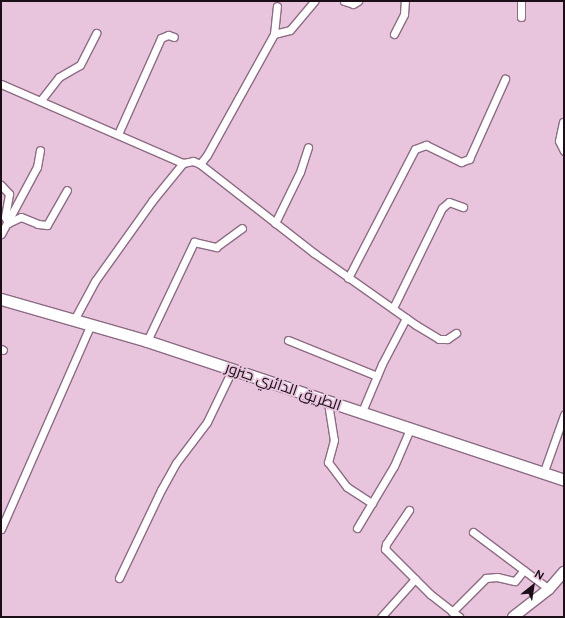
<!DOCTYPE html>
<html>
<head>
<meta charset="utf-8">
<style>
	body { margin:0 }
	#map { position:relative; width:565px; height:618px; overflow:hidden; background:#e8c4dd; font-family:Figtree,Cairo,sans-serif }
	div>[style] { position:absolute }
	.roads { filter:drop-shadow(1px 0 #8d6c83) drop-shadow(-1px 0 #8d6c83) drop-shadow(0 1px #8d6c83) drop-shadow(0 -1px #8d6c83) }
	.street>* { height:7px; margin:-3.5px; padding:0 3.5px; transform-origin:3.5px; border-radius:3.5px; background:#fff }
	.secondary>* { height:10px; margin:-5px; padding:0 5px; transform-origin:5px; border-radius:5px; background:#fff }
	.primary>* { height:11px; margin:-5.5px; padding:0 5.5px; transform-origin:5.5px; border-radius:5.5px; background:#fff }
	span { translate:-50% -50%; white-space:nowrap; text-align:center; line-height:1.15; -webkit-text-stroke:3.5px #e8c4dd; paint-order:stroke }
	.street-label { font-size:15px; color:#1a0e17 }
	.frame { position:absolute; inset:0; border:2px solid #1a0e17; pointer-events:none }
	.north { position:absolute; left:513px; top:566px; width:40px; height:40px; -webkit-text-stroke:3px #e8c4dd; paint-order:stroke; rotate:30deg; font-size:11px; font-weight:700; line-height:16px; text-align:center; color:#1a0e17 }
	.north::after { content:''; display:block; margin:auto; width:14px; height:18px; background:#1a0e17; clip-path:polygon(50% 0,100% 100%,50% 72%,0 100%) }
</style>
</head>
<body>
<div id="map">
	<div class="roads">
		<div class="street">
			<div style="left:344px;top:1px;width:9px;rotate:18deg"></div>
			<div style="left:353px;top:4px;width:6px;rotate:-31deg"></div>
			<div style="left:521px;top:17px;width:16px;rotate:-90deg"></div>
			<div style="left:274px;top:34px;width:16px;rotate:-14deg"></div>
			<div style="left:290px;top:30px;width:38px;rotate:-50deg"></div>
			<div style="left:394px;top:34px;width:22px;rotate:-63deg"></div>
			<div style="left:404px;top:14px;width:13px;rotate:-86deg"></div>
			<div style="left:1px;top:84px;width:198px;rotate:23.5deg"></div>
			<div style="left:41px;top:100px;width:29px;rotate:-52deg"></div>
			<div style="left:59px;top:77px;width:24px;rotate:-30deg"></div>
			<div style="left:80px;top:65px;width:36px;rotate:-63deg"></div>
			<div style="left:563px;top:122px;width:19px;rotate:102deg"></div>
			<div style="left:559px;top:141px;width:11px;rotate:63deg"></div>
			<div style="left:118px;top:134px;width:105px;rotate:-65.9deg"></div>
			<div style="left:161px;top:38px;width:8px;rotate:-23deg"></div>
			<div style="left:168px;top:35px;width:6px;rotate:18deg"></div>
			<div style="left:200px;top:164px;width:145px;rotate:38deg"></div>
			<div style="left:314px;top:253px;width:125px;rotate:35.2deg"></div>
			<div style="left:416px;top:325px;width:27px;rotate:31deg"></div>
			<div style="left:439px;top:339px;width:8px"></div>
			<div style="left:447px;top:339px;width:11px;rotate:-34deg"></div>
			<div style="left:1px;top:185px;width:12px;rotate:48deg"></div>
			<div style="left:9px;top:194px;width:23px;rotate:100deg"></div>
			<div style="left:5px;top:217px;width:7px;rotate:63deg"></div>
			<div style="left:8px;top:223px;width:14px;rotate:-25deg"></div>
			<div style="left:21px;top:217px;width:18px;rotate:22deg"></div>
			<div style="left:38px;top:224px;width:9px;rotate:6deg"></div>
			<div style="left:47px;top:225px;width:40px;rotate:-60.3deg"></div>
			<div style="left:275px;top:223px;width:57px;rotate:-63.9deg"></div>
			<div style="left:300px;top:172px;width:26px;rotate:-72deg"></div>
			<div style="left:1px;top:234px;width:76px;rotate:-61.8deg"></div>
			<div style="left:37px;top:167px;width:17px;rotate:-80deg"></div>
			<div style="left:348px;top:278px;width:145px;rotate:-62.6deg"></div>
			<div style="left:415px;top:149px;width:12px;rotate:-20deg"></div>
			<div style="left:426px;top:145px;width:39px;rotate:26deg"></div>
			<div style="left:461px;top:162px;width:9px;rotate:-21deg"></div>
			<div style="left:469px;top:159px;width:88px;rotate:-65.8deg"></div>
			<div style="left:393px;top:308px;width:111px;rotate:-63.9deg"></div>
			<div style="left:442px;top:208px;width:9px;rotate:-41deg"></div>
			<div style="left:449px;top:202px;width:15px;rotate:20deg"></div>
			<div style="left:74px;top:320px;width:44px;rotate:-61.7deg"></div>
			<div style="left:95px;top:281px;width:98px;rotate:-54.5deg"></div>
			<div style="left:152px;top:201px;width:49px;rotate:-50.8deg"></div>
			<div style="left:183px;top:163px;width:10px;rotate:-11deg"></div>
			<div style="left:193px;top:161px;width:8px;rotate:23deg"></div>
			<div style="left:200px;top:164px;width:11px;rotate:-52deg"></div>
			<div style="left:207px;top:155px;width:138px;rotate:-61deg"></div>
			<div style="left:274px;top:34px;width:28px;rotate:-84deg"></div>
			<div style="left:288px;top:340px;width:96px;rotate:22deg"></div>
			<div style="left:147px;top:341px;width:110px;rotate:-64.6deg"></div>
			<div style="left:194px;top:242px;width:23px;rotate:13deg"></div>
			<div style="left:216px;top:247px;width:32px;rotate:-36deg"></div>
			<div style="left:1px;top:349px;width:2px;rotate:27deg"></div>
			<div style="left:328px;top:403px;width:37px;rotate:81deg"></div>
			<div style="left:334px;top:440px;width:23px;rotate:105deg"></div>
			<div style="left:328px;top:462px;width:31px;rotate:53deg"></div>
			<div style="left:347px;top:487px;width:30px;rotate:33deg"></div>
			<div style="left:361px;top:414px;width:54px;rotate:-67.2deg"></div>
			<div style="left:382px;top:364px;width:52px;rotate:-62.4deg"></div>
			<div style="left:543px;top:474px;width:63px;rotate:-70.4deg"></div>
			<div style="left:409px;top:510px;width:41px;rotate:124.1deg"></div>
			<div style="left:386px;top:544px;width:5px;rotate:101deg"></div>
			<div style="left:385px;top:549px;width:64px;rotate:45deg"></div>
			<div style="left:430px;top:594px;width:37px;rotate:38deg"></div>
			<div style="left:357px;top:528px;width:72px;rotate:-59.2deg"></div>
			<div style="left:394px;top:466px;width:40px;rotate:-66.6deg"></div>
			<div style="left:1px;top:529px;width:222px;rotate:-66.3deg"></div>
			<div style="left:473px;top:532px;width:95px;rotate:36.9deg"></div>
			<div style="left:119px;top:578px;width:98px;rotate:-64.5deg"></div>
			<div style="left:161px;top:490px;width:31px;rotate:-61deg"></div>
			<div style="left:176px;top:463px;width:51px;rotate:-52.9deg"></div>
			<div style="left:207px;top:422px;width:58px;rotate:-64.3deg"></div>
			<div style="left:452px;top:612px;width:48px;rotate:-45deg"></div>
			<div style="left:486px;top:578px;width:11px;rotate:-5deg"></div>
			<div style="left:497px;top:577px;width:18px;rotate:13deg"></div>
			<div style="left:515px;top:581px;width:14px;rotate:-51deg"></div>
			<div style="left:381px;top:617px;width:51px;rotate:-48.2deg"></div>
		</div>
		<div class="secondary">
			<div style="left:513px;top:617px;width:46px;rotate:-37.9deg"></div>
			<div style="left:549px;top:589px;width:23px;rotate:-49deg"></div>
		</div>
		<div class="primary">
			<div style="left:1px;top:299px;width:152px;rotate:16deg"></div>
			<div style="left:147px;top:341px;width:440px;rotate:18.4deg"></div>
		</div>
	</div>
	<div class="street-label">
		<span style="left:283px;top:387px;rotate:19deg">الطريق الدائري جنزور</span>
	</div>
	<div class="frame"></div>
	<div class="north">N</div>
</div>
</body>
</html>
